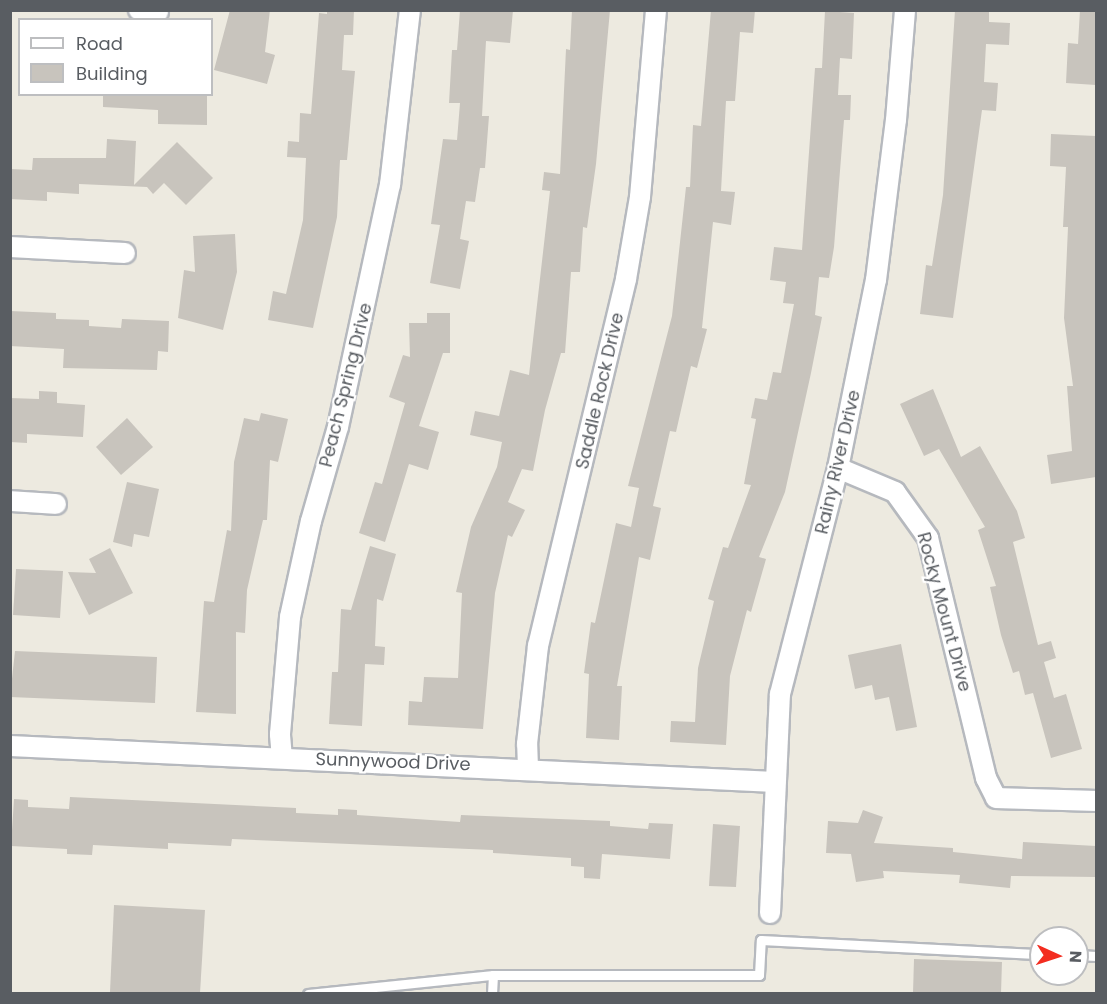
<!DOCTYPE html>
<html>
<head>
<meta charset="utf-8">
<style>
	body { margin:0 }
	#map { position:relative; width:1107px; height:1004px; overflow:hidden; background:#edeae0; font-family:Poppins,sans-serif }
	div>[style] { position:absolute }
	.building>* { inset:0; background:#c8c4bd }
	.roads { filter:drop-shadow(2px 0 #b6b9be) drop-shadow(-2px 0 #b6b9be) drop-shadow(0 2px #b6b9be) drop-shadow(0 -2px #b6b9be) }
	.service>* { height:9px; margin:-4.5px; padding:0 4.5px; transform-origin:4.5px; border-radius:4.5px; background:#fff }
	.minor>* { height:20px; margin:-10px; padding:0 10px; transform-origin:10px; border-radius:10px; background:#fff }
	span { translate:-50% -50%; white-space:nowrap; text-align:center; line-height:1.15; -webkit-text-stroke:4.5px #fff; paint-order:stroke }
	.street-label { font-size:18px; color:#595d62 }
	.frame { position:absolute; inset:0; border:12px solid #595d62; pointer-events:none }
	.legend { position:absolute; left:18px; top:18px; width:195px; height:78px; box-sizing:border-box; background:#fff; border:2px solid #bdbec0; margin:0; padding:8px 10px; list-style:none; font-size:18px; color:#595d62 }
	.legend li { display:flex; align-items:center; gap:12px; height:30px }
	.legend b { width:30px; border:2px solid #bdbec0 }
	.north { position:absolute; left:1029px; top:926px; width:60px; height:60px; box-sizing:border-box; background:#fff; border:2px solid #bdbec0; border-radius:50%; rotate:93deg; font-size:16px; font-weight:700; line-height:24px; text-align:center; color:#595d62 }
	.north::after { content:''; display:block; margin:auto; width:21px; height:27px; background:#f32d20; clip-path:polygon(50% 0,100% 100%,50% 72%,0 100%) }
</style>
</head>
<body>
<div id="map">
	<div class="building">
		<div style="clip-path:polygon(230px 10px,270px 10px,265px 52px,275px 55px,267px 84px,214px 70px)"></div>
		<div style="clip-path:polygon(327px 10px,354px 10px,353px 35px,344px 35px,342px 70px,355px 71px,347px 160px,340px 160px,337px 217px,313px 328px,268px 320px,273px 291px,286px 294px,303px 220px,306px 158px,287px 157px,288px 141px,299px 142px,300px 113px,311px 114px,319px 13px,327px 14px)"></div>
		<div style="clip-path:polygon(460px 10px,513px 10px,510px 43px,486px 41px,482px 116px,489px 116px,485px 168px,480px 168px,475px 202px,466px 201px,460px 239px,469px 241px,460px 289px,430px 283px,440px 225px,431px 224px,443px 139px,457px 140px,460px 103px,449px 103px,452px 50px,457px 50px)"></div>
		<div style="clip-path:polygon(572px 10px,610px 10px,596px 164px,587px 228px,583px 227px,580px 272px,571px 272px,565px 353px,561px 353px,545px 410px,533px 471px,522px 469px,508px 502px,525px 510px,512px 537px,508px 535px,495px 593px,483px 729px,408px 725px,409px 701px,422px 702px,424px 677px,458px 678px,462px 593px,456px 592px,471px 527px,497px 467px,502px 442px,470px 435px,475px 411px,499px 416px,510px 370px,529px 375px,550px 191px,542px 190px,544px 172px,560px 174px,566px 49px,570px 50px)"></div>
		<div style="clip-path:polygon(711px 10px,755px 10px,753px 33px,740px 32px,735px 101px,726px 101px,721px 191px,735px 192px,731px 225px,713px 222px,702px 328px,707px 329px,697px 368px,691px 366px,676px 432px,670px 431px,653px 506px,661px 508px,650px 560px,639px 557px,617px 686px,622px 686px,619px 740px,586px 738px,589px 674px,584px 673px,591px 622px,595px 623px,616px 523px,631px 527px,639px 488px,628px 486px,672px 316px,686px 187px,690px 187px,693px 125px,701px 126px)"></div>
		<div style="clip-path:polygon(955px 10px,989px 10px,989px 22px,1010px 23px,1009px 45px,986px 44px,984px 82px,998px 83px,996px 111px,982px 110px,953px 318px,920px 314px,926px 265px,932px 266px,943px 195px)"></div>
		<div style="clip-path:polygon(1080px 10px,1096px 10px,1096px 85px,1066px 83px,1068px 43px,1078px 44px)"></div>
		<div style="clip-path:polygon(825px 11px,854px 13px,852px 59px,840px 58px,838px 95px,851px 95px,850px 120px,844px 120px,834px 247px,829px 278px,819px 277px,815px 315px,822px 317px,811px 373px,785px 492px,759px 557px,766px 559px,751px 612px,747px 610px,730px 676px,726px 745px,670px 742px,671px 721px,695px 722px,698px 668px,714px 601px,708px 599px,723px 547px,728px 548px,751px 485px,744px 484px,756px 419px,751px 418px,755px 398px,767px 400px,773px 372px,781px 373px,794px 304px,783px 303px,786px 282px,770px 280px,774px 247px,802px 250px,815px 68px,822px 68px)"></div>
		<div style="clip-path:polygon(103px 94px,207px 94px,207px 125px,158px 124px,158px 110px,103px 107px)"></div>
		<div style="clip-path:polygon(1051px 134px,1096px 136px,1096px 477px,1051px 484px,1047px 455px,1072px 451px,1067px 386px,1073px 386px,1064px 318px,1068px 227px,1063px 227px,1066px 167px,1050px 166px)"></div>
		<div style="clip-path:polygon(107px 139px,136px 141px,134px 185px,177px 142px,213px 178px,186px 205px,164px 183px,153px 194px,147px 187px,79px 184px,79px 194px,47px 192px,47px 201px,10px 199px,10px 169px,32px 170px,33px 158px,106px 158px)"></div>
		<div style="clip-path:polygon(235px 234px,237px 272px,223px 330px,178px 318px,184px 270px,195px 272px,193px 236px)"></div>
		<div style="clip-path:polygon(10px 311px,56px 313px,56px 319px,89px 320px,89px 326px,121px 328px,122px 319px,169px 321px,168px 352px,158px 351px,157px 370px,63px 368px,64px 349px,10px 346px)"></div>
		<div style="clip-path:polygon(427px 313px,450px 313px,450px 353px,443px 353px,419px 426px,439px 432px,428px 470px,409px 464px,385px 542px,359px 533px,375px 482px,382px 484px,405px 403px,389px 397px,403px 355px,410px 357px,409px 323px,427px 323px)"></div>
		<div style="clip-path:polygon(933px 389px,961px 457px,980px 446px,1017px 511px,1025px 538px,1013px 542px,1038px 645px,1051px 641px,1056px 658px,1044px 662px,1054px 698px,1066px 694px,1082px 749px,1051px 758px,1033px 693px,1025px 695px,1019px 671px,1013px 673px,1001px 635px,990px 587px,996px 586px,978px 530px,985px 527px,939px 449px,924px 456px,900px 404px)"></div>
		<div style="clip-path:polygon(39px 391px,57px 392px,57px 403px,85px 405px,83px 437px,27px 434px,27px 443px,10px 442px,10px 398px,39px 399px)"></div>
		<div style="clip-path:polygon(261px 413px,288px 419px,278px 462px,270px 460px,267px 520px,263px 520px,247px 590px,245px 633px,236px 632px,236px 714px,196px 712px,204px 601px,214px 602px,227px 530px,231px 531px,234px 462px,244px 418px,259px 421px)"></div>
		<div style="clip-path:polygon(127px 418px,153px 447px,121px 475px,96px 447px)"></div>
		<div style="clip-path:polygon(127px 482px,159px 489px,149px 537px,134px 534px,132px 547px,113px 542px)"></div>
		<div style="clip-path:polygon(370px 546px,396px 554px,383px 601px,377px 599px,375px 646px,385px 647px,384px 665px,365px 664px,362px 726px,329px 724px,332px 672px,338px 672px,341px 609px,351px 610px)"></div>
		<div style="clip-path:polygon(110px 548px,133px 593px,89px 615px,68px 572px,96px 573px,89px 559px)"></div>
		<div style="clip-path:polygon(16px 569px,63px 571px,60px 618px,13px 615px)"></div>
		<div style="clip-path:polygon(901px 644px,917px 727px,896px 731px,889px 697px,875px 700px,872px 685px,855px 689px,848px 655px)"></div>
		<div style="clip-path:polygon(15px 651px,157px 657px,155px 703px,10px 697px)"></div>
		<div style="clip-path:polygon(70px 797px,296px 808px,296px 813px,338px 815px,338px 809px,357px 810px,357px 815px,460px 822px,461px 815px,610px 821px,610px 826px,648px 829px,649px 823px,673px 824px,670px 859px,602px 854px,600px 879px,584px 878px,584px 867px,571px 866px,571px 858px,493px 853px,493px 850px,232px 839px,231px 846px,168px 843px,168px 849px,93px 845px,92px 855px,67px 854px,67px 849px,11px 846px,14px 799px,28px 800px,28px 807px,69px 809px)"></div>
		<div style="clip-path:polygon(863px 810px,883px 817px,874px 843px,953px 848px,953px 852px,1022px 859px,1023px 842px,1096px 846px,1096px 877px,1011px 876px,1010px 888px,959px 883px,960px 875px,883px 871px,884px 878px,856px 882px,851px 854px,826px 853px,828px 821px,858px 823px)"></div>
		<div style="clip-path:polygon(713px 824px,740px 826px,736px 887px,709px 886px)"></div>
		<div style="clip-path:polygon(114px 905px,205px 910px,200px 993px,110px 992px)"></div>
		<div style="clip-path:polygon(914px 959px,1002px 962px,1001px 993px,913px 993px)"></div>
	</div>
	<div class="roads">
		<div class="service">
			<div style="left:1077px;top:955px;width:19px;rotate:3deg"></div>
			<div style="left:308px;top:994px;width:186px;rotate:-5.9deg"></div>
			<div style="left:492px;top:994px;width:19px;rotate:-87deg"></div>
			<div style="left:493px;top:975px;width:266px"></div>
			<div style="left:759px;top:975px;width:35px;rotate:-87deg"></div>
			<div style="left:761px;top:940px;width:280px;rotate:2.9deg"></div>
		</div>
		<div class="minor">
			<div style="left:139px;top:10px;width:19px;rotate:6deg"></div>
			<div style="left:10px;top:247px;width:115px;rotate:3deg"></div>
			<div style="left:838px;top:468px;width:62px;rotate:22.8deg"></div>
			<div style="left:895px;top:492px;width:57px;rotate:54.3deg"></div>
			<div style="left:928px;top:538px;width:247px;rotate:76.4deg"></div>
			<div style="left:986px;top:778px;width:22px;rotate:63deg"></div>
			<div style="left:996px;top:798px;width:100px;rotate:1.7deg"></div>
			<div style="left:10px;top:501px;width:46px;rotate:3.7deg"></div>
			<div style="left:10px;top:746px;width:766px;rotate:2.69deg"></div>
			<div style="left:282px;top:758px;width:24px;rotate:-95deg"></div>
			<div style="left:280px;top:734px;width:117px;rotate:-85.1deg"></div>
			<div style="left:290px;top:617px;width:98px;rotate:-77.7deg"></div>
			<div style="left:311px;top:521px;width:98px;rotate:-74deg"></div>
			<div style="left:338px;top:427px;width:248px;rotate:-77.9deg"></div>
			<div style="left:390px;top:185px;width:176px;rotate:-83.5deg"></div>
			<div style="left:528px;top:768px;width:24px;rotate:-92deg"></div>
			<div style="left:527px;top:744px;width:99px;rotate:-83.6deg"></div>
			<div style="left:538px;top:646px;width:377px;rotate:-76.5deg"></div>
			<div style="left:626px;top:279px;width:83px;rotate:-80.3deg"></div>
			<div style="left:640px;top:197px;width:188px;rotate:-85.1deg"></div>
			<div style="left:770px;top:913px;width:219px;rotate:-87.4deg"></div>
			<div style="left:780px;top:694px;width:233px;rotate:-75.6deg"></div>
			<div style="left:838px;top:468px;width:192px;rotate:-78.6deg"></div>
			<div style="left:876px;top:280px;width:161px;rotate:-82.9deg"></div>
			<div style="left:896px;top:120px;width:110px;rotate:-85.3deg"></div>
		</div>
	</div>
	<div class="street-label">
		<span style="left:346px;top:385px;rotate:-76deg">Peach Spring Drive</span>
		<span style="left:600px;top:391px;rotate:-77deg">Saddle Rock Drive</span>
		<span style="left:838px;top:462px;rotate:-77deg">Rainy River Drive</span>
		<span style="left:944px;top:612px;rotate:75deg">Rocky Mount Drive</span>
		<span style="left:393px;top:762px;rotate:2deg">Sunnywood Drive</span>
	</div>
	<div class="frame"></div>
	<ul class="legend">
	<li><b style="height:8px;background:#fff"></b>Road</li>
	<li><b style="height:16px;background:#c8c4bd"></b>Building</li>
	</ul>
	<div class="north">N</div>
</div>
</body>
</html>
